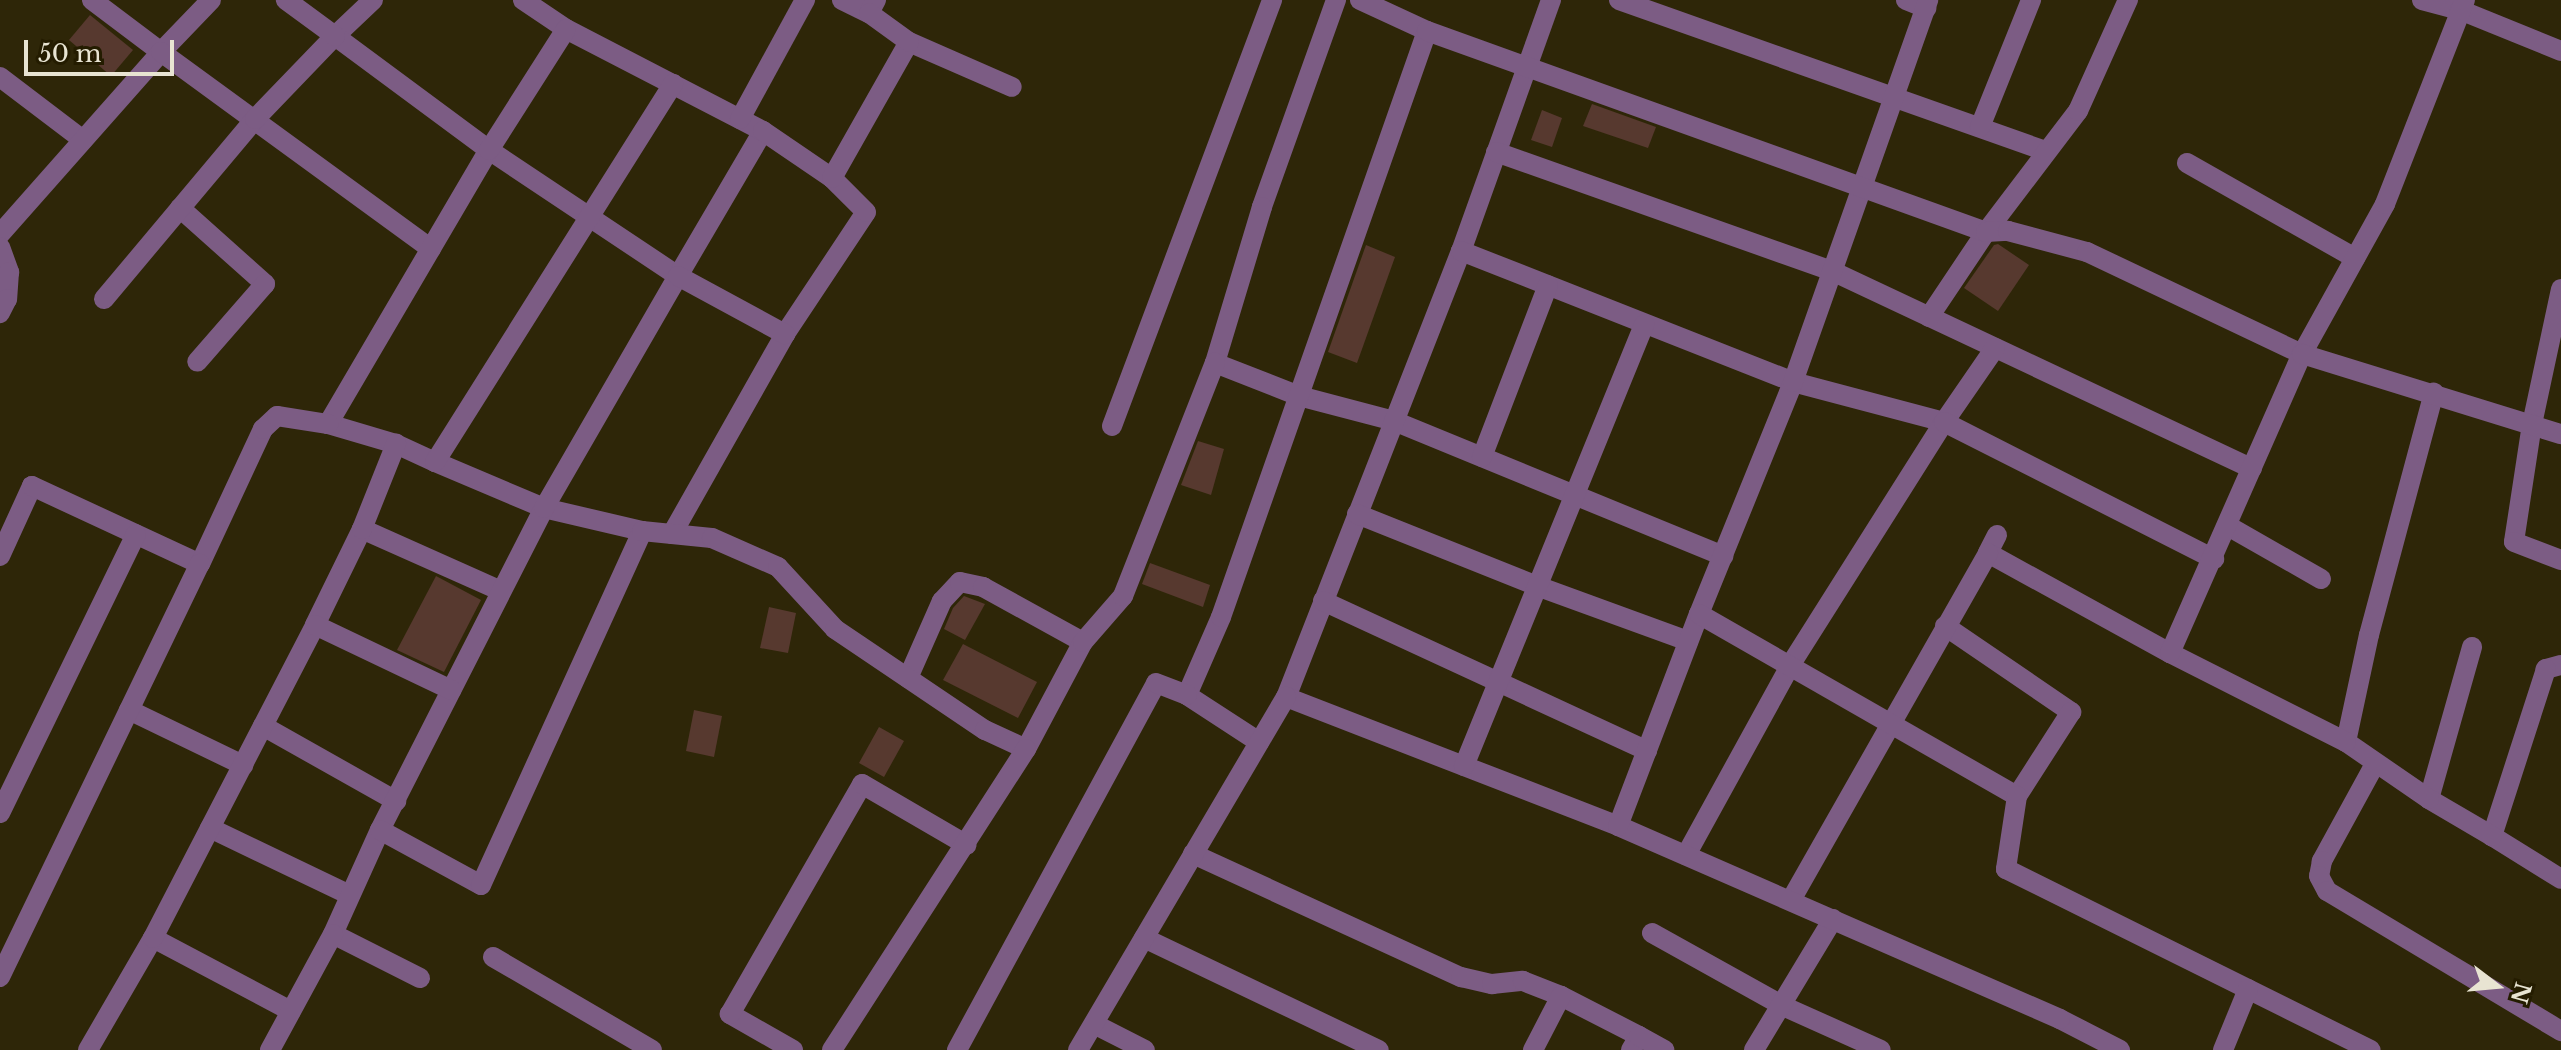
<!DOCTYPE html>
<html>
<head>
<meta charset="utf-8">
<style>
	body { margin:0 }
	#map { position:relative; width:2561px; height:1050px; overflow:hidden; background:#2e2608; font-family:"Libre Baskerville",serif }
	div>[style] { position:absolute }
	.building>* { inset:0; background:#57392f }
	.street>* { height:20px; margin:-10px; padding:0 10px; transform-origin:10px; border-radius:10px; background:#7c5c84 }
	span { translate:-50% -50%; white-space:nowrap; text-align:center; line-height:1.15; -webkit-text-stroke:6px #241c00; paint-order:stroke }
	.north { position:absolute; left:2457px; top:946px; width:80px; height:80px; -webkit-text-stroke:6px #241c00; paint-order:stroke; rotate:106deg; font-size:22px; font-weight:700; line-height:32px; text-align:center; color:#e8e4d2 }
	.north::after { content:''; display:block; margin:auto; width:28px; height:36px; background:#e8e4d2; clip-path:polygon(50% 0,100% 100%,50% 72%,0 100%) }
	.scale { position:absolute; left:24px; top:40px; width:150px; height:36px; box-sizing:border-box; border:4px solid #e8e4d2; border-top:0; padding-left:10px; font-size:24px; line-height:28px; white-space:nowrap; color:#e8e4d2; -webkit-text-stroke:6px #241c00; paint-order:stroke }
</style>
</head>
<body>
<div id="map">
	<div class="building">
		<div style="clip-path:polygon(90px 15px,133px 50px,111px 76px,69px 40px)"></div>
		<div style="clip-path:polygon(1592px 104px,1656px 127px,1648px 148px,1583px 126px)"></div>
		<div style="clip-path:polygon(1542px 110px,1562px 118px,1552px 147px,1531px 140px)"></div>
		<div style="clip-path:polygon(1998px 244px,2029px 265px,1998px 311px,1964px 288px,1994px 245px)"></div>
		<div style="clip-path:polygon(1366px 245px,1395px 257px,1357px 363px,1328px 352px)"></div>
		<div style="clip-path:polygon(1198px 441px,1224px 449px,1211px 495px,1181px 485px)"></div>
		<div style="clip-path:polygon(1150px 563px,1210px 585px,1203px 607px,1142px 584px)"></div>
		<div style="clip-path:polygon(436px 576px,481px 600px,444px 672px,397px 650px)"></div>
		<div style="clip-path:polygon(964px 596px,985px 604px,965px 640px,944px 629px,953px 608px)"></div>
		<div style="clip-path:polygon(769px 607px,796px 613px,788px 653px,760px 648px)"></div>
		<div style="clip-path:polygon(963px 644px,1037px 682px,1018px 718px,943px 680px)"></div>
		<div style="clip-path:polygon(694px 710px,722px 716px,714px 757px,686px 751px)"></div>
		<div style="clip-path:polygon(879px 727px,904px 741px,884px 777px,859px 763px)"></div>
	</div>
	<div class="street">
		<div style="left:92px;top:0;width:86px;rotate:37deg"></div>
		<div style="left:161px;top:52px;width:72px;rotate:-46.1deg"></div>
		<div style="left:373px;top:0;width:52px;rotate:136.5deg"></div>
		<div style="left:335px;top:36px;width:192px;rotate:36.5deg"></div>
		<div style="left:489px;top:150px;width:227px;rotate:33.7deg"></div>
		<div style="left:678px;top:276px;width:168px;rotate:-59.6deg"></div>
		<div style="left:523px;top:0;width:52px;rotate:34deg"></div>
		<div style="left:566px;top:29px;width:222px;rotate:27.4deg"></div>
		<div style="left:763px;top:131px;width:83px;rotate:34.3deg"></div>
		<div style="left:842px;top:0;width:30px;rotate:26deg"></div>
		<div style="left:869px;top:13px;width:15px;rotate:-62deg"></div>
		<div style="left:1336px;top:0;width:220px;rotate:109.7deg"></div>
		<div style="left:1262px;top:207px;width:163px;rotate:106.8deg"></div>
		<div style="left:1215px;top:363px;width:90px;rotate:21.4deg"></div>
		<div style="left:1299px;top:396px;width:98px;rotate:14.7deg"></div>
		<div style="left:1394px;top:421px;width:356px;rotate:22.3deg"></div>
		<div style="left:1360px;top:0;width:74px;rotate:24.8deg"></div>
		<div style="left:1551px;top:0;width:267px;rotate:109.7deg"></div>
		<div style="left:1461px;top:251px;width:479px;rotate:111.4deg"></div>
		<div style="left:1286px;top:697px;width:356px;rotate:21.2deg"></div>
		<div style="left:1619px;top:0;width:453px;rotate:19.5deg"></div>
		<div style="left:1906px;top:0;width:22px;rotate:22deg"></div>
		<div style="left:2422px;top:0;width:39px;rotate:15deg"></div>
		<div style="left:2460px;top:10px;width:109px;rotate:22.1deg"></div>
		<div style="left:909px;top:42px;width:112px;rotate:23.6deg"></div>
		<div style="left:0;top:77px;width:104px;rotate:37.2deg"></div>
		<div style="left:740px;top:119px;width:136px;rotate:-61.4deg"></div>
		<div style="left:1980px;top:127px;width:137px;rotate:-68.1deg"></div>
		<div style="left:1496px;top:152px;width:356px;rotate:19.5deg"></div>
		<div style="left:1832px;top:271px;width:464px;rotate:25.2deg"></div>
		<div style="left:2187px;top:163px;width:193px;rotate:29.5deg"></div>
		<div style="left:180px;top:208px;width:114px;rotate:41.8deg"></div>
		<div style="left:265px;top:284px;width:103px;rotate:131.1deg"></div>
		<div style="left:0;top:234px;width:243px;rotate:-48.5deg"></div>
		<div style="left:161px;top:52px;width:334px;rotate:36.1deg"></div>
		<div style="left:0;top:247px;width:27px;rotate:70deg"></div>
		<div style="left:9px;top:272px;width:27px;rotate:94deg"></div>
		<div style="left:7px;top:299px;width:16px;rotate:117deg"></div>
		<div style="left:1461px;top:251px;width:357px;rotate:21.5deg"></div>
		<div style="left:1793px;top:382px;width:156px;rotate:14.8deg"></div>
		<div style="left:1944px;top:422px;width:289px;rotate:122.3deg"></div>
		<div style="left:1790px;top:666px;width:216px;rotate:118.8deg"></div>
		<div style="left:2561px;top:289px;width:138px;rotate:102.1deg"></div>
		<div style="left:2532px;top:424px;width:119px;rotate:98.7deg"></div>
		<div style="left:2514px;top:542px;width:50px;rotate:21deg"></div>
		<div style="left:104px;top:299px;width:235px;rotate:-50deg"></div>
		<div style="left:255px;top:119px;width:115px;rotate:-46.1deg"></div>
		<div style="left:335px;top:36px;width:61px;rotate:-143.7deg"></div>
		<div style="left:1929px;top:317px;width:102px;rotate:-56.2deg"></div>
		<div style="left:1986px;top:232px;width:152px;rotate:-52.8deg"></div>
		<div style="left:2078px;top:111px;width:122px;rotate:-65.8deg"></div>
		<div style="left:1995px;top:348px;width:90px;rotate:124.6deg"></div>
		<div style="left:1944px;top:422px;width:303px;rotate:26.9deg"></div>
		<div style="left:1112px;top:426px;width:455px;rotate:-69.4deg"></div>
		<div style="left:1482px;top:457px;width:184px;rotate:-69deg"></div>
		<div style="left:435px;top:462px;width:43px;rotate:-155.2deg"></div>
		<div style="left:396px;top:444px;width:71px;rotate:-163.6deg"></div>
		<div style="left:328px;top:424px;width:318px;rotate:-59.6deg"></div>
		<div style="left:489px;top:150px;width:143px;rotate:-57.5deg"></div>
		<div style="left:1357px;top:514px;width:194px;rotate:21.8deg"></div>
		<div style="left:1537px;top:586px;width:161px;rotate:20deg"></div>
		<div style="left:2228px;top:526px;width:107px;rotate:29.7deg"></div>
		<div style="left:362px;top:529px;width:152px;rotate:24deg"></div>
		<div style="left:642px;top:531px;width:101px;rotate:-166.8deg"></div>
		<div style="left:544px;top:508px;width:118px;rotate:-157.1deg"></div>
		<div style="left:435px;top:462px;width:447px;rotate:-57.8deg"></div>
		<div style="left:672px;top:534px;width:230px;rotate:-60.5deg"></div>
		<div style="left:785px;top:334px;width:146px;rotate:-56.4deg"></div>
		<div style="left:866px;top:212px;width:48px;rotate:-135deg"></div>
		<div style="left:832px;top:178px;width:156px;rotate:-60.5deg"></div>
		<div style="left:909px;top:42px;width:49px;rotate:-144.1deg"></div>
		<div style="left:1997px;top:535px;width:20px;rotate:117deg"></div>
		<div style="left:1988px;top:553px;width:208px;rotate:28.8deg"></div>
		<div style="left:0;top:556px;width:77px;rotate:-65.4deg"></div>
		<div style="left:32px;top:486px;width:185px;rotate:24.9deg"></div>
		<div style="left:200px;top:564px;width:149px;rotate:-65deg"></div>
		<div style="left:263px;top:429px;width:19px;rotate:-43deg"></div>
		<div style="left:277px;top:416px;width:52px;rotate:8.9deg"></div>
		<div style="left:1323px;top:601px;width:357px;rotate:24.8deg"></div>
		<div style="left:1699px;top:614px;width:250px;rotate:-67.9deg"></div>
		<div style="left:1793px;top:382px;width:405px;rotate:-70.5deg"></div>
		<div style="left:315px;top:625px;width:107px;rotate:-63.9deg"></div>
		<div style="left:362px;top:529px;width:92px;rotate:-68.2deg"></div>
		<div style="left:1945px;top:626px;width:153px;rotate:34.3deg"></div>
		<div style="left:2071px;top:712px;width:100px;rotate:122.7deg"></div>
		<div style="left:2561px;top:665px;width:16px;rotate:165deg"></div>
		<div style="left:2546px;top:669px;width:176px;rotate:107.9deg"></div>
		<div style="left:2492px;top:836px;width:81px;rotate:31.9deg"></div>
		<div style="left:908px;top:678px;width:84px;rotate:-66.2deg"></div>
		<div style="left:942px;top:601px;width:26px;rotate:-47deg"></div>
		<div style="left:960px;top:582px;width:24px;rotate:12deg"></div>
		<div style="left:983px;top:587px;width:114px;rotate:28.8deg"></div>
		<div style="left:129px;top:710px;width:127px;rotate:25.8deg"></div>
		<div style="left:263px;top:726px;width:153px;rotate:29.4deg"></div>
		<div style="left:1259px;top:742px;width:86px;rotate:-146.9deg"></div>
		<div style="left:1187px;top:695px;width:85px;rotate:-66.4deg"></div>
		<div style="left:1221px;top:617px;width:621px;rotate:-70.63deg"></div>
		<div style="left:1427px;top:31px;width:594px;rotate:19.78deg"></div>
		<div style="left:1986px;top:232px;width:22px;rotate:-3deg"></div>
		<div style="left:2008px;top:231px;width:82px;rotate:14.9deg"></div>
		<div style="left:2087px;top:252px;width:238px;rotate:25.4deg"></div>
		<div style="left:2302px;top:354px;width:171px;rotate:-61deg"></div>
		<div style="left:2385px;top:204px;width:219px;rotate:-68.6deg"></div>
		<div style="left:2346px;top:742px;width:109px;rotate:-77.9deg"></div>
		<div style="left:2369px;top:635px;width:251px;rotate:-75deg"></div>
		<div style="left:2375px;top:764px;width:111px;rotate:118.7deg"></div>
		<div style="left:2322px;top:861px;width:15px;rotate:101deg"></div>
		<div style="left:2319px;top:876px;width:17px;rotate:62deg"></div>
		<div style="left:2327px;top:891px;width:273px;rotate:30.9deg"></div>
		<div style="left:1464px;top:766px;width:477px;rotate:-67.8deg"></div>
		<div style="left:2429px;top:799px;width:158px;rotate:-74.2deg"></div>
		<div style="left:0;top:813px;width:310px;rotate:-64deg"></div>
		<div style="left:210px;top:828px;width:155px;rotate:25.6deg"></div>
		<div style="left:380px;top:830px;width:361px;rotate:-63deg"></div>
		<div style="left:544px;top:508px;width:268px;rotate:-60deg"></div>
		<div style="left:678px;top:276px;width:122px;rotate:28.5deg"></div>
		<div style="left:2492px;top:836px;width:73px;rotate:-149.6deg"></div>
		<div style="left:2429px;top:799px;width:101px;rotate:-145.5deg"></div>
		<div style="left:2346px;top:742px;width:197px;rotate:-153.2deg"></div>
		<div style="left:2170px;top:653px;width:327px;rotate:-66.2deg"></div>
		<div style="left:2302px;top:354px;width:271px;rotate:17.2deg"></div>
		<div style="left:1193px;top:854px;width:295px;rotate:24.7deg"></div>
		<div style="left:1461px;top:977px;width:32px;rotate:13deg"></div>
		<div style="left:1492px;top:984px;width:31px;rotate:-6deg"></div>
		<div style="left:1523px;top:981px;width:41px;rotate:21.5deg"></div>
		<div style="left:1561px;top:996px;width:88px;rotate:27.1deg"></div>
		<div style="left:1791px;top:900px;width:399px;rotate:-60.4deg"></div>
		<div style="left:1652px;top:933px;width:150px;rotate:29.1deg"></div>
		<div style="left:1783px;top:1006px;width:107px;rotate:24.2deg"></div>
		<div style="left:153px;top:938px;width:156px;rotate:27.9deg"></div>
		<div style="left:1144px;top:938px;width:260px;rotate:25.5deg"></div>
		<div style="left:493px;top:957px;width:184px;rotate:30.3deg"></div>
		<div style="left:0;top:977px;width:459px;rotate:-64.2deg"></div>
		<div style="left:420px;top:978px;width:97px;rotate:-153.2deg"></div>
		<div style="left:333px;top:934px;width:114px;rotate:-65.7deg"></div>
		<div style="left:380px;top:830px;width:115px;rotate:28.6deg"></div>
		<div style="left:481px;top:885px;width:389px;rotate:-65.5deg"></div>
		<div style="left:642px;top:531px;width:70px;rotate:5.7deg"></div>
		<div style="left:712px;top:538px;width:72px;rotate:23.7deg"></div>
		<div style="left:778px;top:567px;width:84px;rotate:47.4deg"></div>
		<div style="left:835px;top:629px;width:181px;rotate:34deg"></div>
		<div style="left:985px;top:730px;width:45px;rotate:24.9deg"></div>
		<div style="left:1026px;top:749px;width:121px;rotate:-62deg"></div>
		<div style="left:1083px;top:642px;width:61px;rotate:-49deg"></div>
		<div style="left:1123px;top:596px;width:251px;rotate:-68.5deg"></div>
		<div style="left:1094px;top:1024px;width:57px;rotate:27deg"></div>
		<div style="left:88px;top:1050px;width:129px;rotate:-59.9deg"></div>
		<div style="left:153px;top:938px;width:352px;rotate:-62.6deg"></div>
		<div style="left:315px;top:625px;width:151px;rotate:25.5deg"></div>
		<div style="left:270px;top:1050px;width:132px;rotate:-61.5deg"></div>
		<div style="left:793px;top:1050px;width:73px;rotate:-150.3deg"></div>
		<div style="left:730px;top:1014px;width:265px;rotate:-60.1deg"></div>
		<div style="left:862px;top:784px;width:121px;rotate:30.2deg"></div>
		<div style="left:832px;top:1050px;width:358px;rotate:-57.2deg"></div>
		<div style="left:957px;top:1050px;width:417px;rotate:-61.5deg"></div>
		<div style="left:1156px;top:683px;width:33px;rotate:21deg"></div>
		<div style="left:1078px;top:1050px;width:410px;rotate:-59.5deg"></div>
		<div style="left:1533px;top:1050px;width:61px;rotate:-62.6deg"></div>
		<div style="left:1631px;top:1050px;width:16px;rotate:-60deg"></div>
		<div style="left:1639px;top:1036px;width:29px;rotate:29deg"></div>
		<div style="left:1754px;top:1050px;width:153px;rotate:-58.9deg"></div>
		<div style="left:2120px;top:1050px;width:68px;rotate:-152.7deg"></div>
		<div style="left:2060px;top:1019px;width:482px;rotate:-156.4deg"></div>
		<div style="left:1618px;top:826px;width:227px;rotate:-69.1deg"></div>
		<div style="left:1699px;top:614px;width:366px;rotate:29.8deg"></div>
		<div style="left:2017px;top:796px;width:74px;rotate:98.6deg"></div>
		<div style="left:2006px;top:869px;width:407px;rotate:26.4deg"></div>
		<div style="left:2223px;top:1050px;width:66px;rotate:-67.7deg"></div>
	</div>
	<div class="north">N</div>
	<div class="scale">50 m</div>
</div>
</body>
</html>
